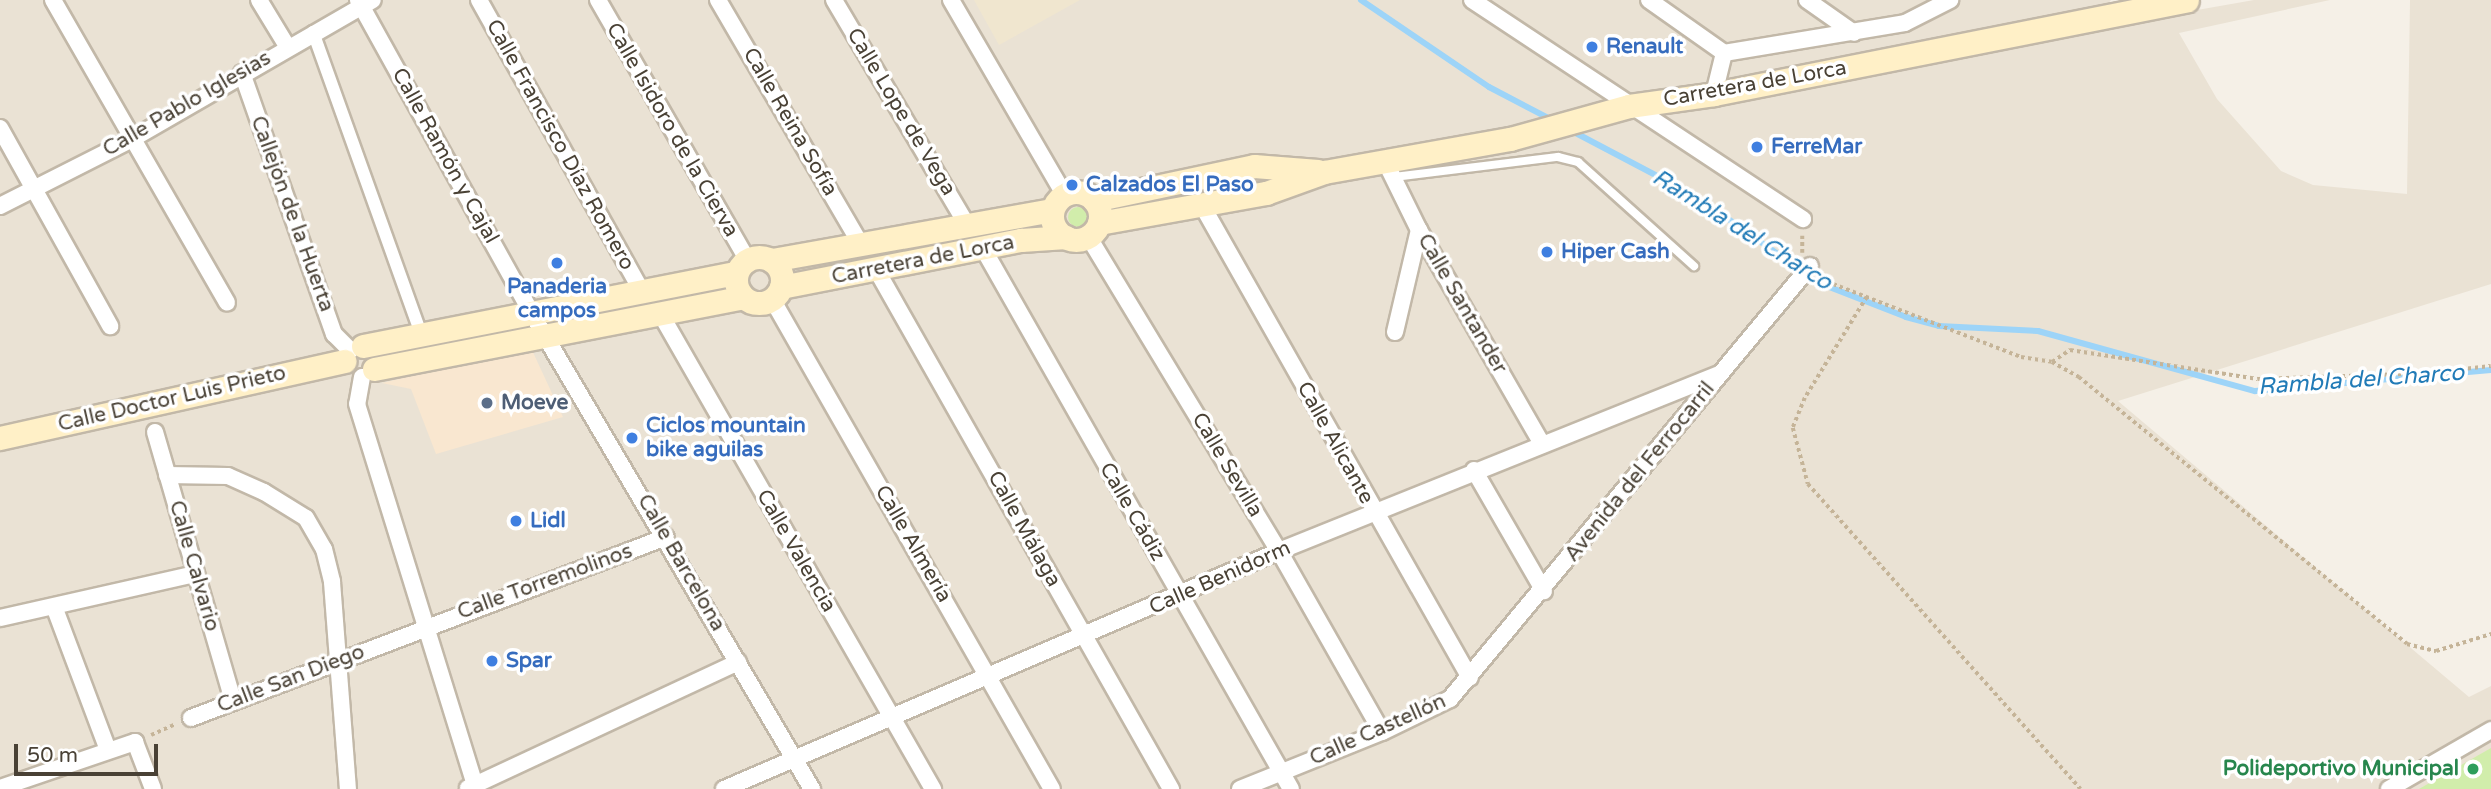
<!DOCTYPE html>
<html>
<head>
<meta charset="utf-8">
<style>
	body { margin:0 }
	#map { position:relative; width:2491px; height:789px; overflow:hidden; background:#f5f0e7; font-family:"Varela Round",sans-serif }
	div>[style] { position:absolute }
	.residential>* { inset:0; background:#eae2d4 }
	.commercial>* { inset:0; background:#f9e7d0 }
	.education>* { inset:0; background:#f0e6cf }
	.green>* { inset:0; background:#d1edab }
	.round { border-radius:50% }
	.stream>* { height:6px; margin:-3px; padding:0 3px; transform-origin:3px; border-radius:3px; background:#9dd4f8 }
	.path>* { height:3.5px; margin-top:-1.75px; transform-origin:0; background:repeating-linear-gradient(90deg,#c5b498 0 3.5px,transparent 0 7px) }
	.roads { filter:drop-shadow(2px 0 #c2b8a8) drop-shadow(-2px 0 #c2b8a8) drop-shadow(0 2px #c2b8a8) drop-shadow(0 -2px #c2b8a8) }
	.service>* { height:8px; margin:-4px; padding:0 4px; transform-origin:4px; border-radius:4px; background:#fff }
	.pedestrian>* { height:12px; margin:-6px; padding:0 6px; transform-origin:6px; border-radius:6px; background:#fff }
	.minor>* { height:16px; margin:-8px; padding:0 8px; transform-origin:8px; border-radius:8px; background:#fff }
	.secondary>* { height:23px; margin:-11.5px; padding:0 11.5px; transform-origin:11.5px; border-radius:11.5px; background:#fff0c7 }
	.secondary>.ring { margin:-11.5px; padding:0; box-sizing:content-box; background:none; border:23px solid #fff0c7; border-radius:50% }
	.dots>* { width:19px; height:19px; translate:-50% -50%; box-sizing:border-box; border:4px solid #fff; border-radius:50% }
	span { translate:-50% -50%; white-space:nowrap; text-align:center; line-height:1.15; -webkit-text-stroke:7px #fff; paint-order:stroke }
	.shop-label { font-size:21px; color:#366cbe; font-weight:700 }
	.left { translate:0 -50%; text-align:left }
	.street-label { font-size:21px; color:#494135 }
	.service-label { font-size:21px; color:#4e5e75; font-weight:700 }
	.leisure-label { font-size:21px; color:#27864d; font-weight:700 }
	.right { translate:-100% -50%; text-align:right }
	.water-label { font-size:23px; color:#217bb7; font-style:italic }
	.scale { position:absolute; left:14px; top:744px; width:144px; height:32px; box-sizing:border-box; border:4px solid #494135; border-top:0; padding-left:9px; font-size:21px; line-height:24px; white-space:nowrap; color:#494135; -webkit-text-stroke:5px #fff; paint-order:stroke }
</style>
</head>
<body>
<div id="map">
	<div class="residential">
		<div style="clip-path:polygon(0 0,2111px 0,2089px 29px,2254px 0,2330px 0,2179px 33px,2217px 99px,2281px 171px,2313px 185px,2407px 194px,2410px 0,2491px 0,2491px 284px,2118px 401px,2469px 697px,2491px 686px,2491px 789px,0 789px)"></div>
	</div>
	<div class="commercial">
		<div style="clip-path:polygon(531px 348px,563px 417px,436px 454px,411px 389px,382px 383px)"></div>
	</div>
	<div class="education">
		<div style="clip-path:polygon(974px 0,1080px 0,999px 45px)"></div>
	</div>
	<div class="green">
		<div class="round" style="left:1068px;top:207px;width:20px;height:20px"></div>
		<div style="clip-path:polygon(2491px 748px,2491px 789px,2419px 789px)"></div>
	</div>
	<div class="stream">
		<div style="left:1361px;top:0;width:155px;rotate:34.2deg"></div>
		<div style="left:1489px;top:87px;width:71px;rotate:27.6deg"></div>
		<div style="left:1570px;top:130px;width:144px;rotate:27.8deg"></div>
		<div style="left:1697px;top:197px;width:149px;rotate:35.2deg"></div>
		<div style="left:1819px;top:283px;width:93px;rotate:21.3deg"></div>
		<div style="left:1906px;top:317px;width:34px;rotate:15deg"></div>
		<div style="left:1939px;top:326px;width:99px;rotate:2.9deg"></div>
		<div style="left:2038px;top:331px;width:225px;rotate:15.5deg"></div>
		<div style="left:2255px;top:391px;width:237px;rotate:-5.1deg"></div>
	</div>
	<div class="path">
		<div style="left:1802px;top:253px;width:17px;rotate:-90deg"></div>
		<div style="left:1820px;top:279px;width:216px;rotate:21.2deg"></div>
		<div style="left:2021px;top:357px;width:31px;rotate:9deg"></div>
		<div style="left:2052px;top:362px;width:31px;rotate:29deg"></div>
		<div style="left:2079px;top:377px;width:423px;rotate:39.1deg"></div>
		<div style="left:2407px;top:644px;width:30px;rotate:14deg"></div>
		<div style="left:2436px;top:651px;width:58px;rotate:-17.2deg"></div>
		<div style="left:1867px;top:297px;width:119px;rotate:121.5deg"></div>
		<div style="left:1805px;top:398px;width:32px;rotate:112deg"></div>
		<div style="left:1793px;top:428px;width:58px;rotate:75deg"></div>
		<div style="left:1808px;top:484px;width:409px;rotate:48.2deg"></div>
		<div style="left:2052px;top:362px;width:22px;rotate:-34deg"></div>
		<div style="left:2070px;top:350px;width:190px;rotate:8.8deg"></div>
		<div style="left:2258px;top:379px;width:168px;rotate:-2deg"></div>
		<div style="left:2426px;top:373px;width:65px;rotate:-6.1deg"></div>
		<div style="left:151px;top:735px;width:27px;rotate:-24deg"></div>
	</div>
	<div class="roads">
		<div class="service">
			<div style="left:1394px;top:177px;width:165px;rotate:-7deg"></div>
			<div style="left:1558px;top:157px;width:21px;rotate:14deg"></div>
			<div style="left:1578px;top:162px;width:156px;rotate:41.9deg"></div>
		</div>
		<div class="pedestrian">
			<div style="left:313px;top:32px;width:321px;rotate:70.3deg"></div>
		</div>
		<div class="minor">
			<div style="left:53px;top:0;width:349px;rotate:60.1deg"></div>
			<div style="left:259px;top:0;width:54px;rotate:58.7deg"></div>
			<div style="left:358px;top:0;width:357px;rotate:61deg"></div>
			<div style="left:531px;top:312px;width:554px;rotate:59.5deg"></div>
			<div style="left:479px;top:0;width:332px;rotate:60.8deg"></div>
			<div style="left:598px;top:0;width:299px;rotate:60.1deg"></div>
			<div style="left:718px;top:0;width:284px;rotate:59.7deg"></div>
			<div style="left:834px;top:0;width:261px;rotate:59.4deg"></div>
			<div style="left:951px;top:0;width:225px;rotate:59.8deg"></div>
			<div style="left:1472px;top:0;width:397px;rotate:33.5deg"></div>
			<div style="left:1649px;top:0;width:92px;rotate:35.2deg"></div>
			<div style="left:1807px;top:0;width:57px;rotate:35.1deg"></div>
			<div style="left:1724px;top:53px;width:183px;rotate:-9.4deg"></div>
			<div style="left:1905px;top:23px;width:51px;rotate:-27.1deg"></div>
			<div style="left:242px;top:73px;width:277px;rotate:70.6deg"></div>
			<div style="left:334px;top:334px;width:23px;rotate:45deg"></div>
			<div style="left:1714px;top:94px;width:42px;rotate:-76.3deg"></div>
			<div style="left:0;top:128px;width:227px;rotate:60.9deg"></div>
			<div style="left:1385px;top:161px;width:77px;rotate:63.8deg"></div>
			<div style="left:1419px;top:230px;width:247px;rotate:60.1deg"></div>
			<div style="left:0;top:206px;width:148px;rotate:-26.9deg"></div>
			<div style="left:132px;top:139px;width:278px;rotate:-30deg"></div>
			<div style="left:1203px;top:207px;width:541px;rotate:60.45deg"></div>
			<div style="left:1088px;top:236px;width:368px;rotate:58.8deg"></div>
			<div style="left:1279px;top:551px;width:208px;rotate:60.4deg"></div>
			<div style="left:984px;top:250px;width:620px;rotate:60.34deg"></div>
			<div style="left:876px;top:269px;width:598px;rotate:60.43deg"></div>
			<div style="left:772px;top:299px;width:564px;rotate:60.26deg"></div>
			<div style="left:660px;top:313px;width:549px;rotate:60.16deg"></div>
			<div style="left:1395px;top:332px;width:105px;rotate:-76.8deg"></div>
			<div style="left:362px;top:377px;width:27px;rotate:100deg"></div>
			<div style="left:357px;top:404px;width:403px;rotate:72.8deg"></div>
			<div style="left:155px;top:432px;width:279px;rotate:73.8deg"></div>
			<div style="left:1474px;top:470px;width:140px;rotate:60deg"></div>
			<div style="left:167px;top:475px;width:61px;rotate:0.9deg"></div>
			<div style="left:228px;top:476px;width:39px;rotate:24deg"></div>
			<div style="left:264px;top:492px;width:49px;rotate:31.8deg"></div>
			<div style="left:306px;top:518px;width:36px;rotate:60deg"></div>
			<div style="left:324px;top:549px;width:34px;rotate:76deg"></div>
			<div style="left:332px;top:582px;width:208px;rotate:85.6deg"></div>
			<div style="left:55px;top:609px;width:151px;rotate:69.4deg"></div>
			<div style="left:0;top:618px;width:201px;rotate:-12.7deg"></div>
			<div style="left:191px;top:718px;width:508px;rotate:-20.86deg"></div>
			<div style="left:0;top:788px;width:143px;rotate:-18.8deg"></div>
			<div style="left:135px;top:742px;width:50px;rotate:69deg"></div>
			<div style="left:468px;top:788px;width:298px;rotate:-25deg"></div>
			<div style="left:724px;top:789px;width:604px;rotate:-23.21deg"></div>
			<div style="left:1279px;top:551px;width:474px;rotate:-21.9deg"></div>
			<div style="left:1240px;top:789px;width:153px;rotate:-21.9deg"></div>
			<div style="left:1382px;top:732px;width:76px;rotate:-25.9deg"></div>
			<div style="left:1450px;top:699px;width:563px;rotate:-50.26deg"></div>
			<div style="left:2389px;top:789px;width:118px;rotate:-30deg"></div>
		</div>
		<div class="secondary">
			<div class="ring" style="left:1052px;top:192px;width:25px;height:25px"></div>
			<div style="left:1094px;top:200px;width:164px;rotate:-12deg"></div>
			<div style="left:1254px;top:166px;width:64px;rotate:4.5deg"></div>
			<div style="left:1099px;top:223px;width:170px;rotate:-10.2deg"></div>
			<div style="left:1266px;top:193px;width:62px;rotate:-19.9deg"></div>
			<div style="left:1324px;top:172px;width:189px;rotate:-10.1deg"></div>
			<div style="left:1510px;top:139px;width:123px;rotate:-15.5deg"></div>
			<div style="left:1629px;top:106px;width:86px;rotate:-8deg"></div>
			<div style="left:1714px;top:94px;width:482px;rotate:-11.2deg"></div>
			<div class="ring" style="left:736px;top:257px;width:23px;height:23px"></div>
			<div style="left:772px;top:260px;width:284px;rotate:-10.1deg"></div>
			<div style="left:781px;top:287px;width:245px;rotate:-11.1deg"></div>
			<div style="left:1021px;top:240px;width:45px;rotate:-3.8deg"></div>
			<div style="left:363px;top:346px;width:380px;rotate:-11.1deg"></div>
			<div style="left:374px;top:369px;width:376px;rotate:-11deg"></div>
			<div style="left:0;top:438px;width:353px;rotate:-12.6deg"></div>
		</div>
	</div>
	<div class="dots">
		<div style="left:1592px;top:47px;background:#3f7fe0"></div>
		<div style="left:1757px;top:147px;background:#3f7fe0"></div>
		<div style="left:1072px;top:185px;background:#3f7fe0"></div>
		<div style="left:1547px;top:252px;background:#3f7fe0"></div>
		<div style="left:557px;top:263px;background:#3f7fe0"></div>
		<div style="left:487px;top:403px;background:#5c6f8a"></div>
		<div style="left:632px;top:438px;background:#3f7fe0"></div>
		<div style="left:516px;top:521px;background:#3f7fe0"></div>
		<div style="left:492px;top:661px;background:#3f7fe0"></div>
		<div style="left:2473px;top:769px;background:#2e9e5b"></div>
	</div>
	<div class="shop-label">
		<span class="left" style="left:1606px;top:47px">Renault</span>
		<span class="left" style="left:1771px;top:147px">FerreMar</span>
		<span class="left" style="left:1086px;top:185px">Calzados El Paso</span>
		<span class="left" style="left:1561px;top:252px">Hiper Cash</span>
		<span style="left:557px;top:299px">Panaderia<br>campos</span>
		<span class="left" style="left:646px;top:438px">Ciclos mountain<br>bike aguilas</span>
		<span class="left" style="left:530px;top:521px">Lidl</span>
		<span class="left" style="left:506px;top:661px">Spar</span>
	</div>
	<div class="street-label">
		<span style="left:1755px;top:84px;rotate:-10deg">Carretera de Lorca</span>
		<span style="left:187px;top:104px;rotate:-30deg">Calle Pablo Iglesias</span>
		<span style="left:901px;top:112px;rotate:59deg">Calle Lope de Vega</span>
		<span style="left:790px;top:122px;rotate:60deg">Calle Reina Sofía</span>
		<span style="left:672px;top:130px;rotate:60deg">Calle Isidoro de la Cierva</span>
		<span style="left:560px;top:145px;rotate:61deg">Calle Francisco Díaz Romero</span>
		<span style="left:445px;top:156px;rotate:61deg">Calle Ramón y Cajal</span>
		<span style="left:292px;top:214px;rotate:70deg">Callejón de la Huerta</span>
		<span style="left:923px;top:260px;rotate:-11deg">Carretera de Lorca</span>
		<span style="left:1462px;top:304px;rotate:60deg">Calle Santander</span>
		<span style="left:172px;top:399px;rotate:-13deg">Calle Doctor Luis Prieto</span>
		<span style="left:1335px;top:443px;rotate:61deg">Calle Alicante</span>
		<span style="left:1227px;top:465px;rotate:59deg">Calle Sevilla</span>
		<span style="left:1640px;top:472px;rotate:-51deg">Avenida del Ferrocarril</span>
		<span style="left:1132px;top:512px;rotate:60deg">Calle Cádiz</span>
		<span style="left:1024px;top:529px;rotate:61deg">Calle Málaga</span>
		<span style="left:913px;top:544px;rotate:60deg">Calle Almería</span>
		<span style="left:796px;top:551px;rotate:60deg">Calle Valencia</span>
		<span style="left:681px;top:563px;rotate:60deg">Calle Barcelona</span>
		<span style="left:194px;top:566px;rotate:74deg">Calle Calvario</span>
		<span style="left:1220px;top:578px;rotate:-24deg">Calle Benidorm</span>
		<span style="left:545px;top:582px;rotate:-20deg">Calle Torremolinos</span>
		<span style="left:291px;top:679px;rotate:-21deg">Calle San Diego</span>
		<span style="left:1378px;top:730px;rotate:-24deg">Calle Castellón</span>
	</div>
	<div class="service-label">
		<span class="left" style="left:501px;top:403px">Moeve</span>
	</div>
	<div class="leisure-label">
		<span class="right" style="left:2459px;top:769px">Polideportivo Municipal</span>
	</div>
	<div class="water-label">
		<span style="left:1742px;top:230px;rotate:32deg">Rambla del Charco</span>
		<span style="left:2361px;top:380px;rotate:-4deg">Rambla del Charco</span>
	</div>
	<div class="scale">50 m</div>
</div>
</body>
</html>
